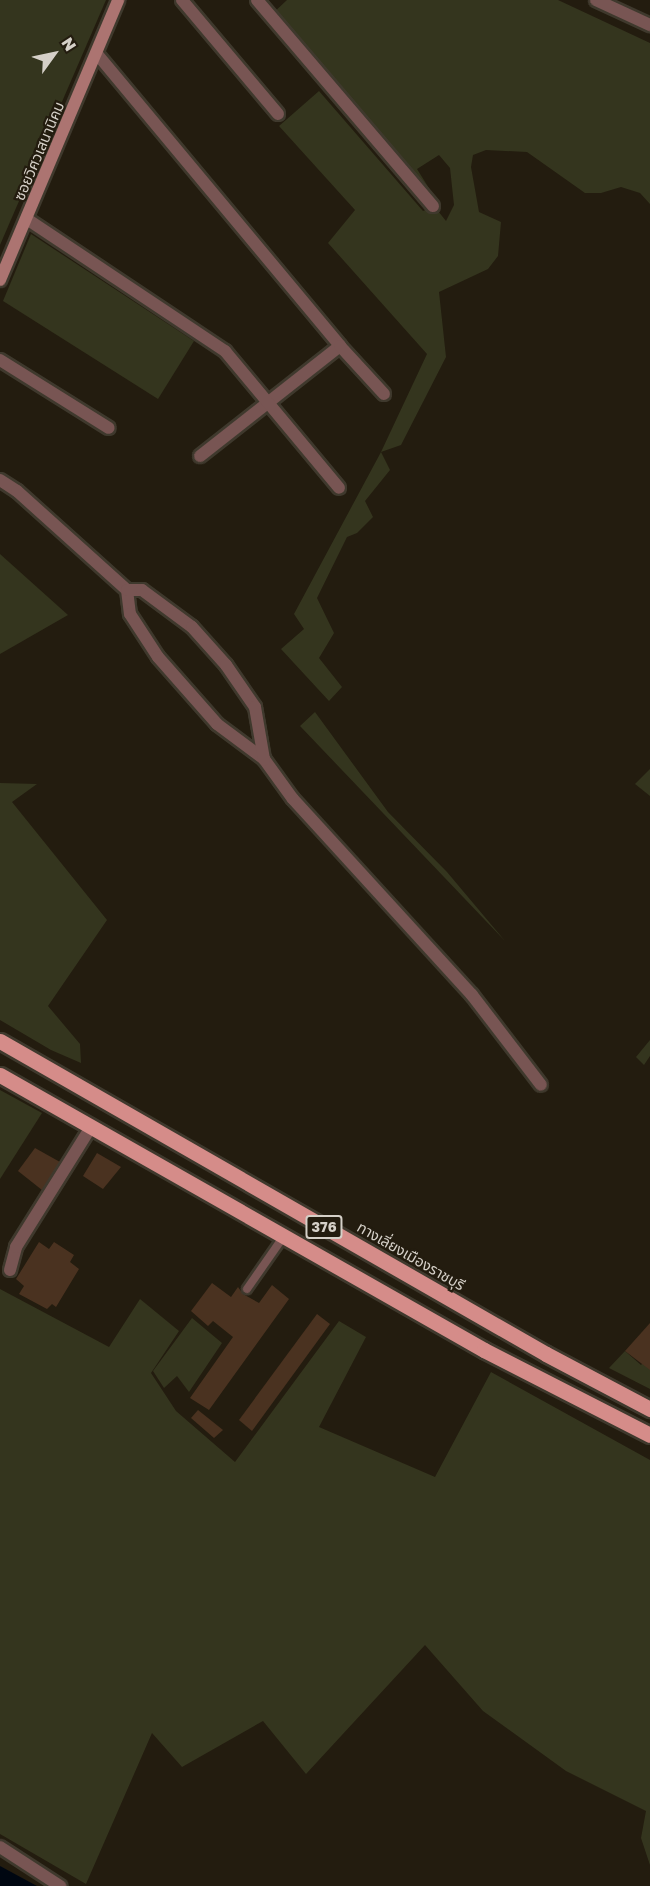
<!DOCTYPE html>
<html>
<head>
<meta charset="utf-8">
<style>
	body { margin:0 }
	#map { position:relative; width:650px; height:1886px; overflow:hidden; background:#231c0f; font-family:"Golos Text","Noto Sans Thai",sans-serif }
	div>[style] { position:absolute }
	.green>* { inset:0; background:#34351e }
	.water>* { inset:0; background:#000711 }
	.building>* { inset:0; background:#4a3220 }
	.roads { filter:drop-shadow(2px 0 #3f392d) drop-shadow(-2px 0 #3f392d) drop-shadow(0 2px #3f392d) drop-shadow(0 -2px #3f392d) }
	.lane>* { height:8px; margin:-4px; padding:0 4px; transform-origin:4px; border-radius:4px; background:#785553 }
	.street>* { height:12px; margin:-6px; padding:0 6px; transform-origin:6px; border-radius:6px; background:#785553 }
	.secondary>* { height:12px; margin:-6px; padding:0 6px; transform-origin:6px; border-radius:6px; background:#ac7471 }
	.primary>* { height:15px; margin:-7.5px; padding:0 7.5px; transform-origin:7.5px; border-radius:7.5px; background:#d58c89 }
	span { translate:-50% -50%; white-space:nowrap; text-align:center; line-height:1.15; -webkit-text-stroke:4.5px #231c0f; paint-order:stroke }
	.shield-label span { padding:2px 4px; background:#231c0f; border:2px solid; border-radius:4px; -webkit-text-stroke-width:0 }
	.shield-label { font-size:14px; color:#d5d0c8; font-weight:700 }
	.street-label { font-size:15px; color:#d5d0c8 }
	.north { position:absolute; left:24px; top:24px; width:60px; height:60px; -webkit-text-stroke:4px #231c0f; paint-order:stroke; rotate:57deg; font-size:16px; font-weight:700; line-height:24px; text-align:center; color:#d5d0c8 }
	.north::after { content:''; display:block; margin:auto; width:21px; height:27px; background:#d5d0c8; clip-path:polygon(50% 0,100% 100%,50% 72%,0 100%) }
</style>
</head>
<body>
<div id="map">
	<div class="green">
		<div style="clip-path:polygon(0 0,106px 0,0 245px)"></div>
		<div style="clip-path:polygon(evenodd,287px 0,558px 0,650px 43px,650px 204px,640px 193px,621px 187px,601px 193px,585px 193px,527px 152px,486px 150px,473px 155px,471px 167px,479px 212px,501px 222px,498px 256px,488px 269px,439px 292px,446px 357px,401px 445px,381px 452px,390px 470px,365px 501px,373px 517px,357px 533px,347px 537px,317px 598px,334px 633px,319px 658px,342px 687px,329px 701px,281px 649px,304px 629px,294px 614px,381px 452px,427px 354px,328px 243px,355px 210px,279px 126px,319px 91px,423px 211px,433px 207px,271px 15px,287px 0,439px 155px,450px 168px,454px 205px,446px 221px,434px 206px,437px 201px,417px 169px,439px 155px)"></div>
		<div style="clip-path:polygon(31px 234px,194px 341px,158px 399px,3px 301px)"></div>
		<div style="clip-path:polygon(0 554px,68px 615px,0 654px)"></div>
		<div style="clip-path:polygon(315px 712px,388px 812px,447px 872px,505px 941px,300px 726px)"></div>
		<div style="clip-path:polygon(650px 769px,650px 796px,635px 784px)"></div>
		<div style="clip-path:polygon(0 783px,37px 784px,12px 802px,107px 920px,48px 1006px,80px 1044px,81px 1063px,51px 1050px,0 1020px)"></div>
		<div style="clip-path:polygon(650px 1040px,650px 1056px,644px 1065px,636px 1057px)"></div>
		<div style="clip-path:polygon(0 1090px,42px 1113px,0 1179px)"></div>
		<div style="clip-path:polygon(0 1289px,109px 1347px,140px 1299px,179px 1331px,151px 1373px,176px 1411px,235px 1462px,339px 1321px,366px 1337px,319px 1427px,435px 1477px,491px 1372px,650px 1460px,650px 1865px,641px 1838px,646px 1811px,566px 1771px,483px 1711px,425px 1645px,306px 1774px,263px 1721px,182px 1767px,152px 1733px,86px 1884px,0 1834px)"></div>
		<div style="clip-path:polygon(192px 1318px,222px 1343px,189px 1392px,177px 1376px,164px 1388px,153px 1371px)"></div>
		<div style="clip-path:polygon(625px 1351px,641px 1365px,643px 1363px,650px 1366px,650px 1389px,609px 1368px)"></div>
	</div>
	<div class="water">
		<div style="clip-path:polygon(0 1866px,37px 1886px,0 1886px)"></div>
	</div>
	<div class="building">
		<div style="clip-path:polygon(35px 1148px,60px 1162px,42px 1190px,18px 1171px)"></div>
		<div style="clip-path:polygon(97px 1153px,121px 1167px,103px 1189px,83px 1176px)"></div>
		<div style="clip-path:polygon(39px 1242px,49px 1249px,54px 1242px,74px 1255px,70px 1262px,79px 1269px,56px 1307px,52px 1304px,47px 1309px,19px 1294px,24px 1286px,16px 1279px)"></div>
		<div style="clip-path:polygon(212px 1283px,231px 1297px,238px 1287px,243px 1294px,259px 1303px,272px 1285px,289px 1299px,209px 1410px,190px 1398px,233px 1337px,213px 1321px,208px 1326px,191px 1311px)"></div>
		<div style="clip-path:polygon(317px 1314px,330px 1324px,252px 1431px,239px 1420px)"></div>
		<div style="clip-path:polygon(650px 1323px,650px 1370px,625px 1351px)"></div>
		<div style="clip-path:polygon(198px 1410px,223px 1430px,214px 1438px,191px 1418px)"></div>
	</div>
	<div class="roads">
		<div class="lane">
			<div style="left:247px;top:1289px;width:65px;rotate:-55.1deg"></div>
		</div>
		<div class="street">
			<div style="left:182px;top:0;width:149px;rotate:49.9deg"></div>
			<div style="left:257px;top:0;width:271px;rotate:49.5deg"></div>
			<div style="left:596px;top:0;width:60px;rotate:24.8deg"></div>
			<div style="left:97px;top:54px;width:380px;rotate:50.2deg"></div>
			<div style="left:340px;top:346px;width:178px;rotate:141.8deg"></div>
			<div style="left:27px;top:219px;width:238px;rotate:33.7deg"></div>
			<div style="left:225px;top:351px;width:178px;rotate:50.2deg"></div>
			<div style="left:340px;top:346px;width:65px;rotate:47.5deg"></div>
			<div style="left:0;top:360px;width:128px;rotate:32deg"></div>
			<div style="left:0;top:480px;width:20px;rotate:33deg"></div>
			<div style="left:17px;top:491px;width:148px;rotate:42deg"></div>
			<div style="left:127px;top:590px;width:24px;rotate:83deg"></div>
			<div style="left:130px;top:614px;width:51px;rotate:56.9deg"></div>
			<div style="left:158px;top:657px;width:89px;rotate:48.6deg"></div>
			<div style="left:217px;top:724px;width:59px;rotate:36.7deg"></div>
			<div style="left:264px;top:759px;width:49px;rotate:54.1deg"></div>
			<div style="left:293px;top:799px;width:265px;rotate:47.6deg"></div>
			<div style="left:472px;top:995px;width:113px;rotate:52.5deg"></div>
			<div style="left:127px;top:590px;width:15px"></div>
			<div style="left:142px;top:590px;width:62px;rotate:36.5deg"></div>
			<div style="left:192px;top:627px;width:51px;rotate:48.2deg"></div>
			<div style="left:226px;top:665px;width:51px;rotate:55.4deg"></div>
			<div style="left:255px;top:707px;width:53px;rotate:80.2deg"></div>
			<div style="left:10px;top:1270px;width:24px;rotate:-75deg"></div>
			<div style="left:16px;top:1247px;width:142px;rotate:-58deg"></div>
			<div style="left:0;top:1847px;width:72px;rotate:33deg"></div>
		</div>
		<div class="secondary">
			<div style="left:0;top:280px;width:304px;rotate:-67.1deg"></div>
		</div>
		<div class="primary">
			<div style="left:0;top:1041px;width:629px;rotate:29.82deg"></div>
			<div style="left:546px;top:1354px;width:118px;rotate:27.9deg"></div>
			<div style="left:0;top:1075px;width:557px;rotate:29.6deg"></div>
			<div style="left:484px;top:1350px;width:186px;rotate:27.1deg"></div>
		</div>
	</div>
	<div class="shield-label">
		<span style="left:324px;top:1227px">376</span>
	</div>
	<div class="street-label">
		<span style="left:39px;top:151px;rotate:-67deg">ซอยวิศวเสนานิคม</span>
		<span style="left:411px;top:1256px;rotate:30deg">ทางเลี่ยงเมืองราชบุรี</span>
	</div>
	<div class="north">N</div>
</div>
</body>
</html>
